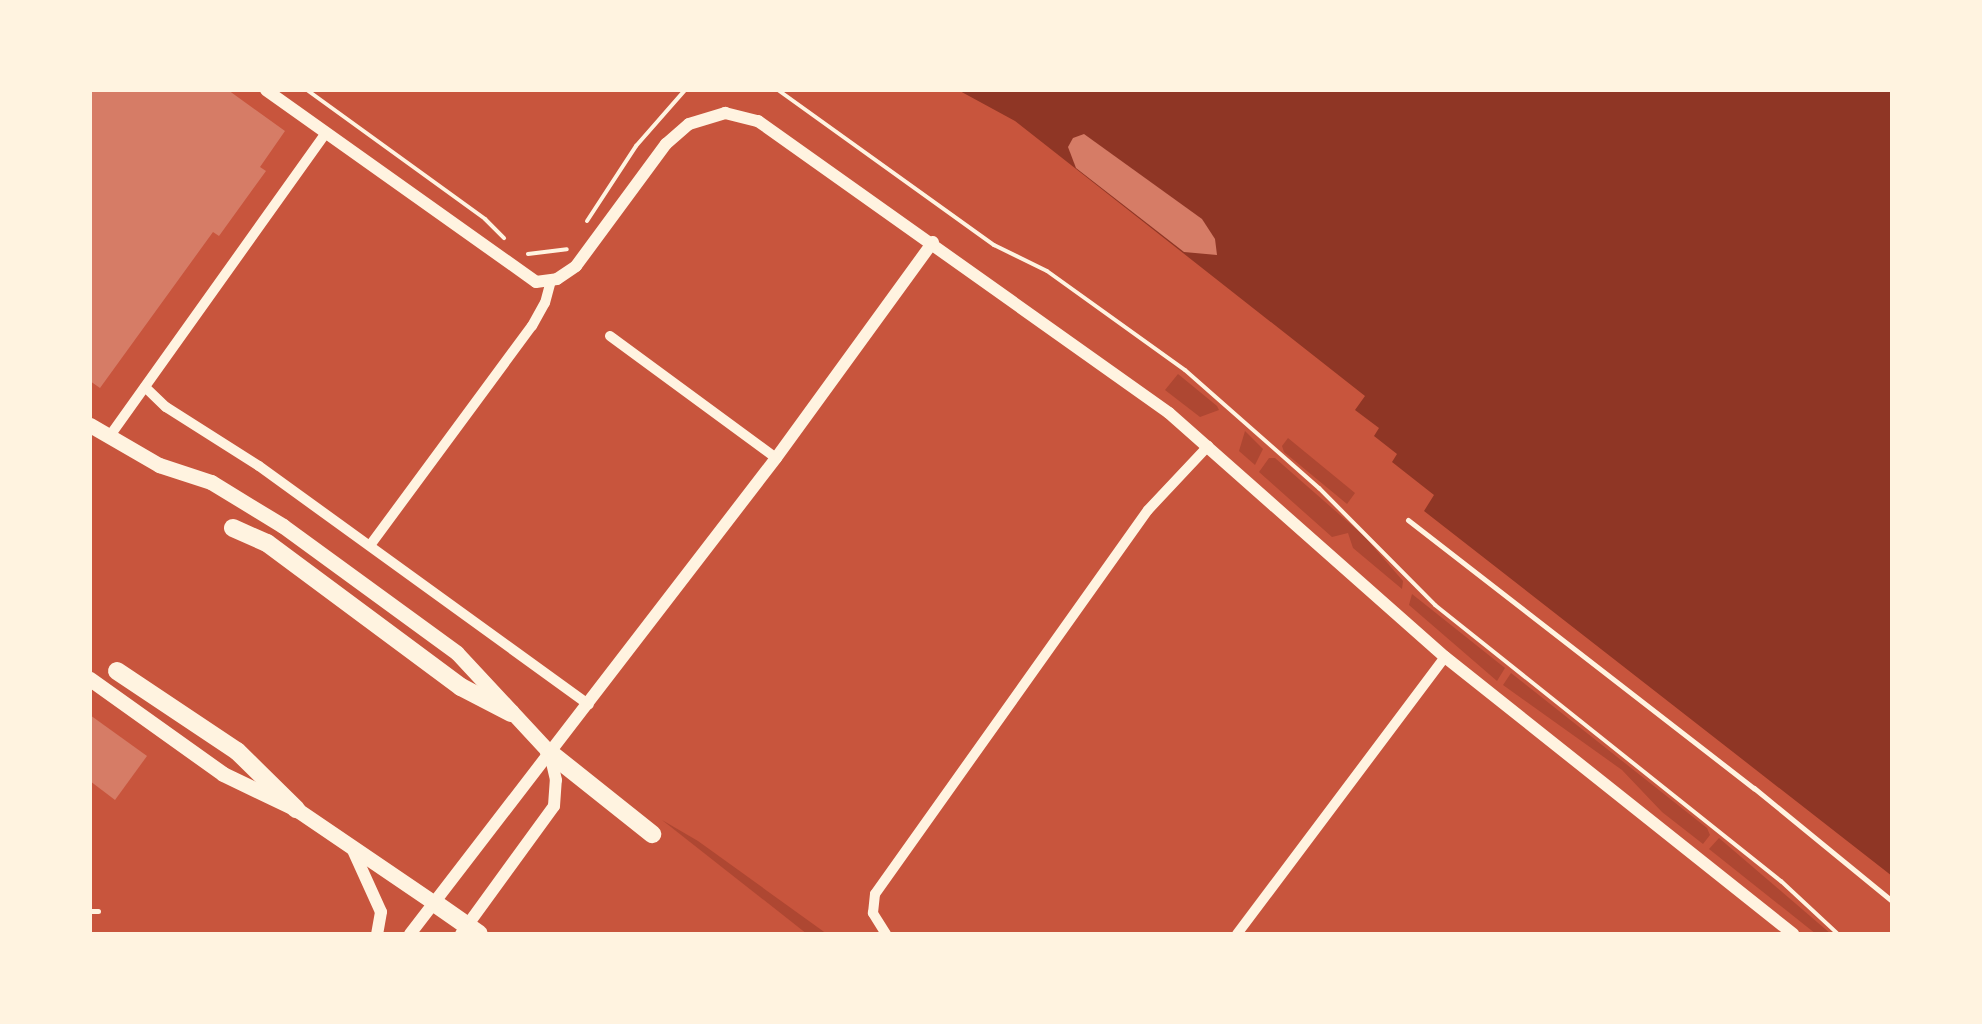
<!DOCTYPE html>
<html>
<head>
<meta charset="utf-8">
<style>
	body { margin:0 }
	#map { position:relative; width:1982px; height:1024px; overflow:hidden; background:#c8553d; font-family:"Nunito Sans",sans-serif }
	div>[style] { position:absolute }
	.green>* { inset:0; background:#ae4732 }
	.water>* { inset:0; background:#8f3625 }
	.building>* { inset:0; background:#d67c66 }
	.path>* { height:4px; margin:-2px; padding:0 2px; transform-origin:2px; border-radius:2px; background:#fff3e0 }
	.service>* { height:5px; margin:-2.5px; padding:0 2.5px; transform-origin:2.5px; border-radius:2.5px; background:#fff3e0 }
	.minor>* { height:10px; margin:-5px; padding:0 5px; transform-origin:5px; border-radius:5px; background:#fff3e0 }
	.tertiary>* { height:12px; margin:-6px; padding:0 6px; transform-origin:6px; border-radius:6px; background:#fff3e0 }
	.secondary>* { height:15px; margin:-7.5px; padding:0 7.5px; transform-origin:7.5px; border-radius:7.5px; background:#fff3e0 }
	.trunk>* { height:18px; margin:-9px; padding:0 9px; transform-origin:9px; border-radius:9px; background:#fff3e0 }
	span { translate:-50% -50%; white-space:nowrap; text-align:center; line-height:1.15; -webkit-text-stroke:10px #fff3e0; paint-order:stroke }
	.frame { position:absolute; inset:0; border:92px solid #fff3e0; pointer-events:none }
</style>
</head>
<body>
<div id="map">
	<div class="green">
		<div style="clip-path:polygon(1178px 374px,1217px 406px,1219px 410px,1200px 417px,1165px 390px)"></div>
		<div style="clip-path:polygon(1245px 431px,1263px 449px,1255px 465px,1239px 451px)"></div>
		<div style="clip-path:polygon(1288px 438px,1355px 493px,1347px 504px,1284px 452px,1282px 446px)"></div>
		<div style="clip-path:polygon(1269px 458px,1275px 458px,1364px 536px,1403px 581px,1402px 589px,1353px 548px,1348px 533px,1332px 537px,1259px 472px)"></div>
		<div style="clip-path:polygon(1412px 594px,1505px 668px,1497px 681px,1409px 605px)"></div>
		<div style="clip-path:polygon(1511px 673px,1707px 828px,1710px 835px,1703px 844px,1662px 812px,1622px 770px,1503px 685px)"></div>
		<div style="clip-path:polygon(662px 820px,698px 841px,827px 934px,807px 934px)"></div>
		<div style="clip-path:polygon(1719px 838px,1831px 934px,1816px 934px,1709px 849px)"></div>
	</div>
	<div class="water">
		<div style="clip-path:polygon(958px 90px,1892px 90px,1892px 876px,1424px 511px,1434px 495px,1392px 462px,1397px 454px,1374px 436px,1379px 428px,1355px 410px,1365px 396px,1015px 121px)"></div>
	</div>
	<div class="building">
		<div style="clip-path:polygon(90px 90px,228px 90px,285px 131px,260px 167px,266px 171px,219px 236px,213px 232px,100px 388px,90px 381px)"></div>
		<div style="clip-path:polygon(1084px 134px,1202px 219px,1215px 239px,1217px 255px,1184px 252px,1076px 168px,1068px 147px,1073px 138px)"></div>
		<div style="clip-path:polygon(90px 715px,147px 756px,115px 800px,90px 781px)"></div>
	</div>
	<div class="path">
		<div style="left:307px;top:90px;width:220px;rotate:35.9deg"></div>
		<div style="left:485px;top:219px;width:27px;rotate:45deg"></div>
		<div style="left:778px;top:90px;width:266px;rotate:35.7deg"></div>
		<div style="left:994px;top:245px;width:59px;rotate:26.1deg"></div>
		<div style="left:1047px;top:271px;width:170px;rotate:35.7deg"></div>
		<div style="left:1185px;top:370px;width:179px;rotate:41.4deg"></div>
		<div style="left:1319px;top:488px;width:165px;rotate:45.2deg"></div>
		<div style="left:1435px;top:605px;width:443px;rotate:38.6deg"></div>
		<div style="left:1781px;top:881px;width:78px;rotate:42.9deg"></div>
		<div style="left:587px;top:221px;width:90px;rotate:-56.8deg"></div>
		<div style="left:636px;top:146px;width:74px;rotate:-48.8deg"></div>
		<div style="left:528px;top:254px;width:39px;rotate:-7deg"></div>
	</div>
	<div class="service">
		<div style="left:1408px;top:520px;width:438px;rotate:37.8deg"></div>
		<div style="left:1754px;top:788px;width:178px;rotate:39.3deg"></div>
		<div style="left:90px;top:911px;width:8px"></div>
	</div>
	<div class="minor">
		<div style="left:610px;top:336px;width:206px;rotate:36.3deg"></div>
		<div style="left:145px;top:387px;width:29px;rotate:44deg"></div>
		<div style="left:166px;top:407px;width:110px;rotate:32.4deg"></div>
		<div style="left:259px;top:466px;width:407px;rotate:35.9deg"></div>
		<div style="left:109px;top:437px;width:372px;rotate:-54.5deg"></div>
		<div style="left:371px;top:544px;width:271px;rotate:-53.6deg"></div>
		<div style="left:532px;top:326px;width:26px;rotate:-61deg"></div>
		<div style="left:545px;top:303px;width:24px;rotate:-75deg"></div>
		<div style="left:886px;top:934px;width:25px;rotate:-122deg"></div>
		<div style="left:873px;top:913px;width:19px;rotate:-84deg"></div>
		<div style="left:875px;top:894px;width:471px;rotate:-54.6deg"></div>
		<div style="left:1148px;top:510px;width:88px;rotate:-46.8deg"></div>
		<div style="left:1237px;top:934px;width:346px;rotate:-53.1deg"></div>
	</div>
	<div class="tertiary">
		<div style="left:266px;top:90px;width:331px;rotate:35.4deg"></div>
		<div style="left:536px;top:282px;width:21px;rotate:-8deg"></div>
		<div style="left:557px;top:279px;width:23px;rotate:-34deg"></div>
		<div style="left:576px;top:266px;width:152px;rotate:-53.6deg"></div>
		<div style="left:666px;top:144px;width:30px;rotate:-41deg"></div>
		<div style="left:689px;top:124px;width:38px;rotate:-17deg"></div>
		<div style="left:725px;top:113px;width:34px;rotate:14deg"></div>
		<div style="left:758px;top:121px;width:504px;rotate:35.39deg"></div>
		<div style="left:1169px;top:413px;width:368px;rotate:41.5deg"></div>
		<div style="left:1445px;top:657px;width:445px;rotate:38.5deg"></div>
		<div style="left:352px;top:848px;width:70px;rotate:65.6deg"></div>
		<div style="left:381px;top:912px;width:22px;rotate:100deg"></div>
		<div style="left:410px;top:934px;width:600px;rotate:-52.44deg"></div>
		<div style="left:776px;top:458px;width:267px;rotate:-54deg"></div>
		<div style="left:461px;top:934px;width:158px;rotate:-54deg"></div>
		<div style="left:554px;top:806px;width:26px;rotate:-86deg"></div>
		<div style="left:556px;top:780px;width:27px;rotate:-103deg"></div>
	</div>
	<div class="secondary">
		<div style="left:90px;top:425px;width:80px;rotate:30.1deg"></div>
		<div style="left:159px;top:465px;width:55px;rotate:18.1deg"></div>
		<div style="left:211px;top:482px;width:84px;rotate:31.4deg"></div>
		<div style="left:283px;top:526px;width:215px;rotate:36.1deg"></div>
		<div style="left:457px;top:653px;width:135px;rotate:47.1deg"></div>
		<div style="left:90px;top:679px;width:163px;rotate:35.5deg"></div>
		<div style="left:223px;top:774px;width:81px;rotate:25.6deg"></div>
		<div style="left:296px;top:809px;width:169px;rotate:34.2deg"></div>
	</div>
	<div class="trunk">
		<div style="left:233px;top:528px;width:37px;rotate:24deg"></div>
		<div style="left:267px;top:543px;width:242px;rotate:36.6deg"></div>
		<div style="left:461px;top:687px;width:56px;rotate:27.5deg"></div>
		<div style="left:117px;top:671px;width:144px;rotate:33.7deg"></div>
		<div style="left:237px;top:751px;width:83px;rotate:44.5deg"></div>
		<div style="left:549px;top:752px;width:132px;rotate:38.5deg"></div>
		<div style="left:436px;top:904px;width:52px;rotate:34.9deg"></div>
	</div>
	<div class="frame"></div>
</div>
</body>
</html>
